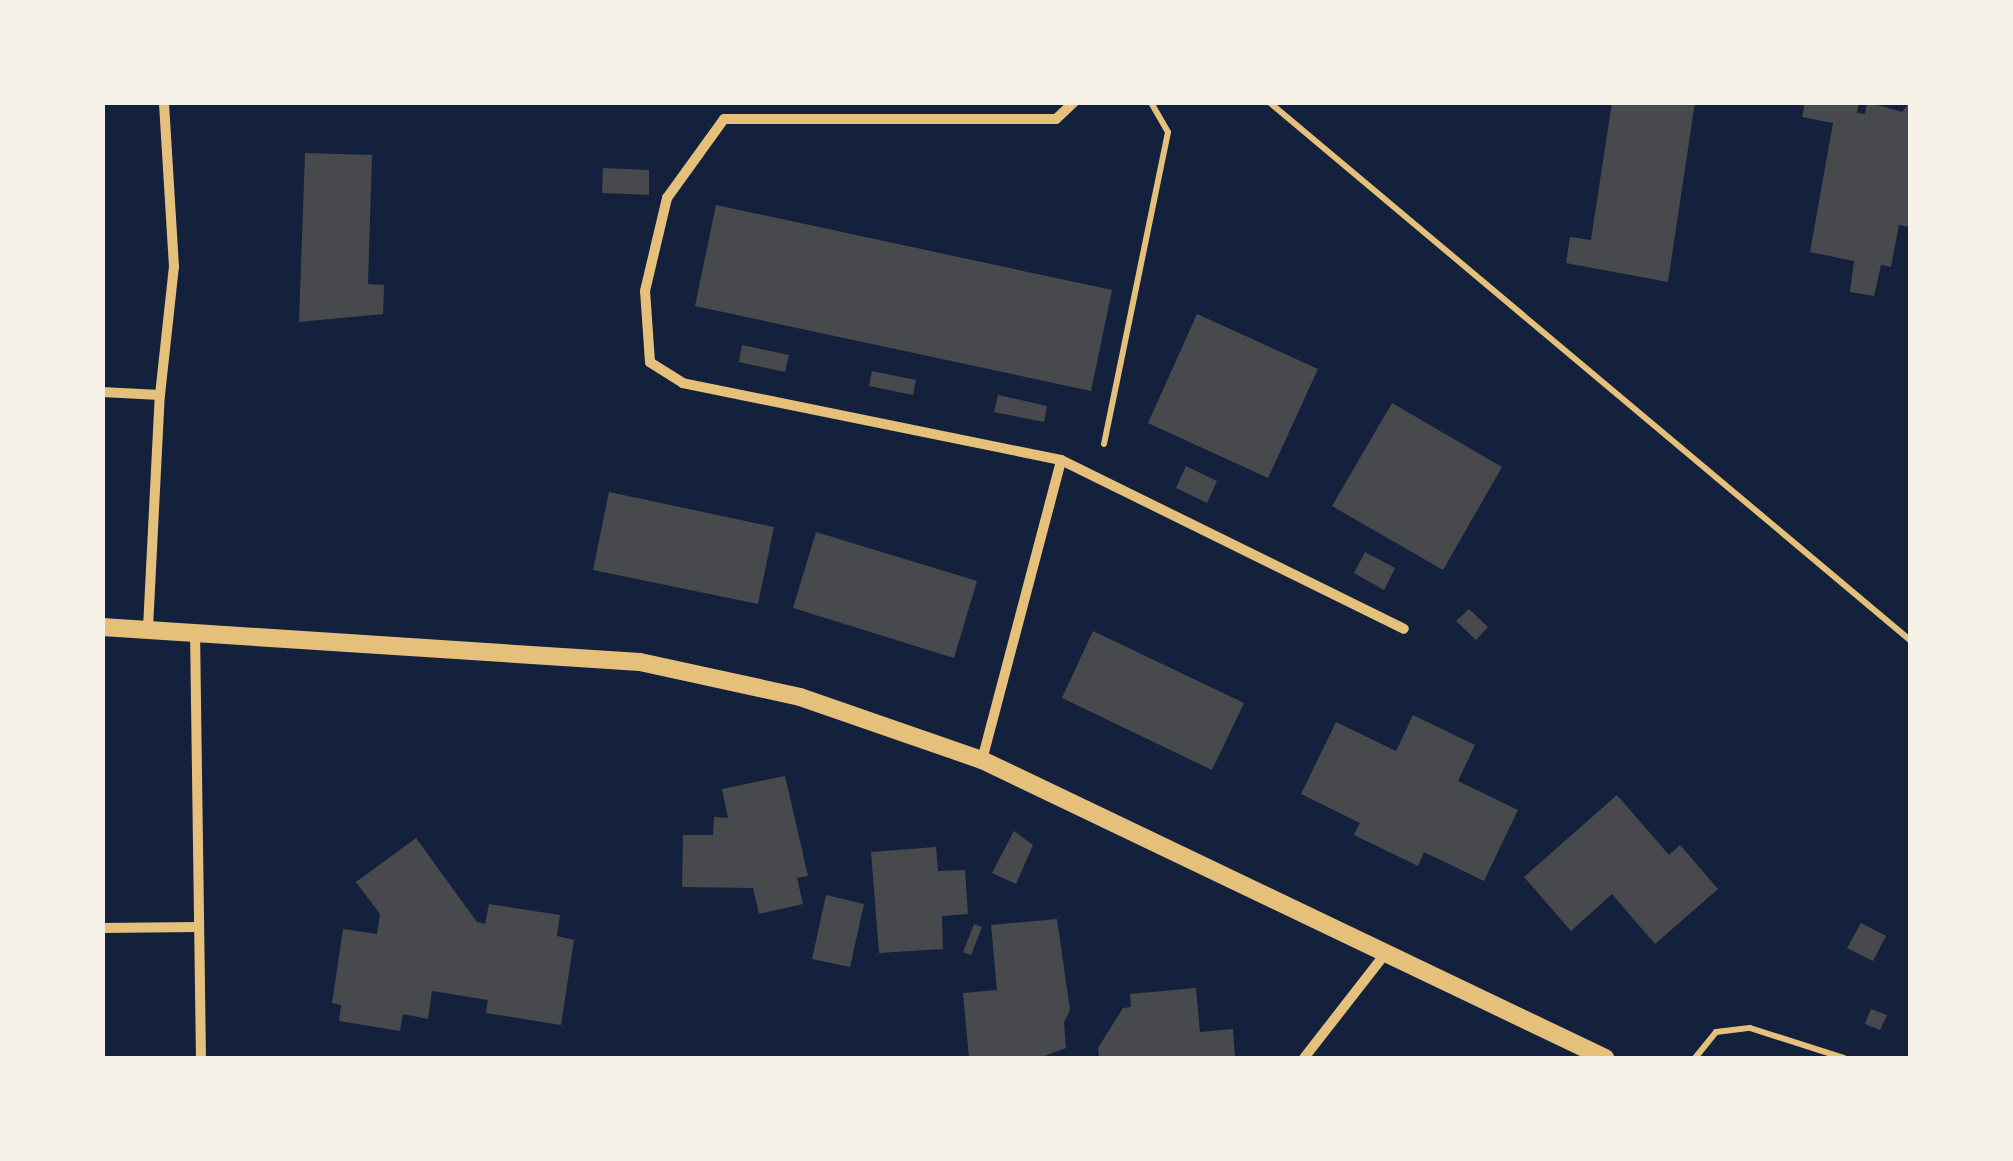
<!DOCTYPE html>
<html>
<head>
<meta charset="utf-8">
<style>
	body { margin:0 }
	#map { position:relative; width:2013px; height:1161px; overflow:hidden; background:#14213d; font-family:Mulish,sans-serif }
	div>[style] { position:absolute }
	.building>* { inset:0; background:#48494c }
	.path>* { height:6px; margin:-3px; padding:0 3px; transform-origin:3px; border-radius:3px; background:#e5c07b }
	.minor>* { height:10px; margin:-5px; padding:0 5px; transform-origin:5px; border-radius:5px; background:#e5c07b }
	.tertiary>* { height:18px; margin:-9px; padding:0 9px; transform-origin:9px; border-radius:9px; background:#e5c07b }
	span { translate:-50% -50%; white-space:nowrap; text-align:center; line-height:1.15; -webkit-text-stroke:8px #f6f1e7; paint-order:stroke }
	.frame { position:absolute; inset:0; border:105px solid #f6f1e7; pointer-events:none }
</style>
</head>
<body>
<div id="map">
	<div class="building">
		<div style="clip-path:polygon(1612px 102px,1695px 102px,1668px 282px,1566px 263px,1570px 237px,1591px 240px)"></div>
		<div style="clip-path:polygon(1805px 102px,1859px 102px,1857px 113px,1865px 114px,1867px 102px,1902px 112px,1910px 102px,1910px 227px,1899px 225px,1891px 267px,1881px 265px,1874px 296px,1850px 292px,1854px 261px,1810px 252px,1833px 123px,1802px 117px)"></div>
		<div style="clip-path:polygon(305px 153px,372px 155px,368px 284px,384px 285px,383px 314px,299px 322px)"></div>
		<div style="clip-path:polygon(603px 168px,649px 170px,649px 195px,602px 193px)"></div>
		<div style="clip-path:polygon(716px 205px,1112px 290px,1091px 391px,695px 306px)"></div>
		<div style="clip-path:polygon(1197px 314px,1318px 369px,1268px 478px,1148px 423px)"></div>
		<div style="clip-path:polygon(742px 345px,789px 355px,785px 372px,739px 362px)"></div>
		<div style="clip-path:polygon(872px 371px,916px 380px,913px 395px,869px 386px)"></div>
		<div style="clip-path:polygon(998px 395px,1047px 406px,1044px 422px,994px 412px)"></div>
		<div style="clip-path:polygon(1392px 403px,1502px 467px,1443px 570px,1332px 506px)"></div>
		<div style="clip-path:polygon(1186px 466px,1217px 481px,1207px 503px,1176px 488px)"></div>
		<div style="clip-path:polygon(609px 492px,774px 527px,758px 604px,593px 570px)"></div>
		<div style="clip-path:polygon(816px 532px,977px 581px,954px 658px,793px 608px)"></div>
		<div style="clip-path:polygon(1365px 552px,1395px 568px,1384px 590px,1354px 573px)"></div>
		<div style="clip-path:polygon(1469px 609px,1488px 627px,1476px 640px,1456px 621px)"></div>
		<div style="clip-path:polygon(1093px 631px,1244px 703px,1212px 770px,1062px 698px)"></div>
		<div style="clip-path:polygon(1413px 715px,1475px 745px,1458px 781px,1518px 810px,1484px 881px,1424px 852px,1418px 866px,1354px 835px,1360px 823px,1301px 794px,1336px 722px,1396px 751px)"></div>
		<div style="clip-path:polygon(785px 776px,808px 876px,797px 878px,803px 904px,759px 914px,753px 888px,682px 887px,683px 835px,713px 835px,714px 817px,728px 818px,722px 789px)"></div>
		<div style="clip-path:polygon(1617px 795px,1669px 855px,1680px 845px,1718px 889px,1655px 944px,1612px 894px,1571px 931px,1524px 877px)"></div>
		<div style="clip-path:polygon(1014px 831px,1033px 845px,1016px 884px,992px 873px)"></div>
		<div style="clip-path:polygon(416px 838px,477px 922px,485px 924px,489px 904px,560px 915px,557px 936px,574px 940px,561px 1025px,486px 1013px,488px 1000px,432px 991px,428px 1019px,403px 1014px,400px 1031px,339px 1021px,341px 1005px,332px 1003px,343px 929px,377px 934px,380px 914px,356px 882px)"></div>
		<div style="clip-path:polygon(936px 847px,938px 871px,965px 870px,968px 914px,942px 916px,943px 949px,879px 953px,871px 852px)"></div>
		<div style="clip-path:polygon(826px 895px,864px 904px,850px 967px,812px 959px)"></div>
		<div style="clip-path:polygon(1057px 919px,1070px 1010px,1064px 1022px,1066px 1048px,1039px 1058px,969px 1058px,963px 993px,997px 990px,991px 925px)"></div>
		<div style="clip-path:polygon(1861px 923px,1886px 936px,1873px 961px,1847px 948px)"></div>
		<div style="clip-path:polygon(974px 924px,982px 927px,971px 955px,963px 952px)"></div>
		<div style="clip-path:polygon(1196px 988px,1200px 1032px,1233px 1029px,1235px 1058px,1099px 1058px,1098px 1048px,1123px 1008px,1131px 1007px,1130px 994px)"></div>
		<div style="clip-path:polygon(1871px 1009px,1887px 1015px,1880px 1030px,1865px 1024px)"></div>
	</div>
	<div class="path">
		<div style="left:1269px;top:102px;width:837px;rotate:40.01deg"></div>
		<div style="left:1104px;top:444px;width:318px;rotate:-78.4deg"></div>
		<div style="left:1168px;top:132px;width:34px;rotate:-120deg"></div>
		<div style="left:1695px;top:1058px;width:33px;rotate:-51deg"></div>
		<div style="left:1716px;top:1032px;width:34px;rotate:-7deg"></div>
		<div style="left:1750px;top:1028px;width:99px;rotate:17.7deg"></div>
	</div>
	<div class="minor">
		<div style="left:102px;top:392px;width:58px;rotate:3deg"></div>
		<div style="left:1061px;top:460px;width:382px;rotate:26.2deg"></div>
		<div style="left:148px;top:628px;width:233px;rotate:-87.1deg"></div>
		<div style="left:160px;top:395px;width:129px;rotate:-83.8deg"></div>
		<div style="left:174px;top:267px;width:165px;rotate:-93.5deg"></div>
		<div style="left:195px;top:630px;width:428px;rotate:89.2deg"></div>
		<div style="left:982px;top:760px;width:310px;rotate:-75.2deg"></div>
		<div style="left:1061px;top:460px;width:386px;rotate:-168.5deg"></div>
		<div style="left:683px;top:383px;width:39px;rotate:-148deg"></div>
		<div style="left:650px;top:362px;width:71px;rotate:-94deg"></div>
		<div style="left:645px;top:291px;width:96px;rotate:-76.7deg"></div>
		<div style="left:667px;top:198px;width:97px;rotate:-54.2deg"></div>
		<div style="left:724px;top:119px;width:332px"></div>
		<div style="left:1056px;top:119px;width:25px;rotate:-43deg"></div>
		<div style="left:102px;top:928px;width:97px;rotate:-0.6deg"></div>
		<div style="left:1304px;top:1058px;width:132px;rotate:-52.1deg"></div>
	</div>
	<div class="tertiary">
		<div style="left:102px;top:627px;width:539px;rotate:3.72deg"></div>
		<div style="left:640px;top:662px;width:164px;rotate:12.3deg"></div>
		<div style="left:800px;top:697px;width:193px;rotate:19.1deg"></div>
		<div style="left:982px;top:760px;width:691px;rotate:25.56deg"></div>
	</div>
	<div class="frame"></div>
</div>
</body>
</html>
